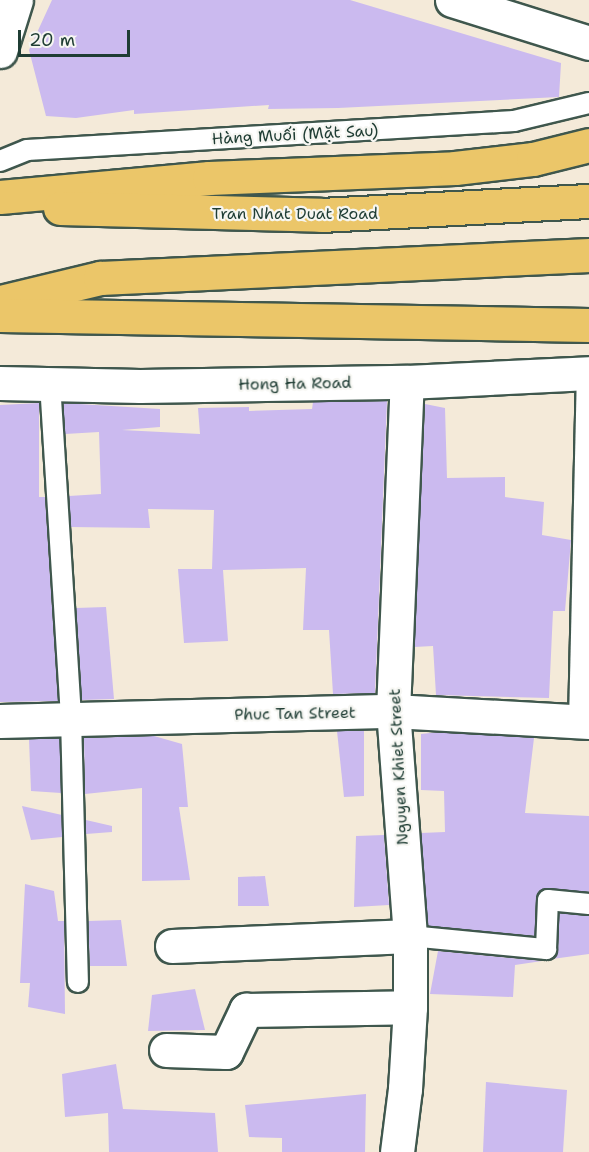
<!DOCTYPE html>
<html>
<head>
<meta charset="utf-8">
<style>
	body { margin:0 }
	#map { position:relative; width:589px; height:1152px; overflow:hidden; background:#f4ead9; font-family:"Shantell Sans",sans-serif }
	div>[style] { position:absolute }
	.building>* { inset:0; background:#cbbaef }
	.roads { filter:drop-shadow(2px 0 #3f574d) drop-shadow(-2px 0 #3f574d) drop-shadow(0 2px #3f574d) drop-shadow(0 -2px #3f574d) }
	.service>* { height:20px; margin:-10px; padding:0 10px; transform-origin:10px; border-radius:10px; background:#fff }
	.minor>* { height:33px; margin:-16.5px; padding:0 16.5px; transform-origin:16.5px; border-radius:16.5px; background:#fff }
	.tertiary>* { height:33px; margin:-16.5px; padding:0 16.5px; transform-origin:16.5px; border-radius:16.5px; background:#fff }
	.primary>* { height:33px; margin:-16.5px; padding:0 16.5px; transform-origin:16.5px; border-radius:16.5px; background:#ebc669 }
	span { translate:-50% -50%; white-space:nowrap; text-align:center; line-height:1.15; -webkit-text-stroke:4.5px #f6f6f2; paint-order:stroke }
	.street-label { font-size:16px; color:#1f3d34 }
	.scale { position:absolute; left:18px; top:30px; width:112px; height:27px; box-sizing:border-box; border:3px solid #1f3d34; border-top:0; padding-left:8px; font-size:18px; line-height:21px; white-space:nowrap; color:#1f3d34; -webkit-text-stroke:4px #f6f6f2; paint-order:stroke }
</style>
</head>
<body>
<div id="map">
	<div class="building">
		<div style="clip-path:polygon(52px 0,350px 0,561px 63px,559px 97px,338px 108px,268px 109px,269px 105px,134px 114px,134px 110px,76px 118px,46px 116px,29px 50px)"></div>
		<div style="clip-path:polygon(387px 401px,375px 693px,333px 694px,329px 630px,303px 630px,306px 568px,223px 570px,228px 641px,184px 643px,178px 569px,212px 569px,214px 510px,148px 509px,150px 528px,71px 527px,69px 496px,101px 494px,99px 432px,65px 434px,63px 403px,160px 409px,160px 427px,122px 430px,200px 434px,198px 408px,249px 407px,249px 411px,312px 409px,313px 402px)"></div>
		<div style="clip-path:polygon(39px 403px,39px 497px,45px 497px,58px 701px,0 702px,0 405px)"></div>
		<div style="clip-path:polygon(425px 404px,445px 408px,447px 478px,505px 477px,505px 497px,544px 502px,542px 535px,571px 540px,565px 611px,553px 611px,549px 698px,436px 695px,433px 646px,414px 647px)"></div>
		<div style="clip-path:polygon(106px 607px,114px 699px,82px 700px,76px 608px)"></div>
		<div style="clip-path:polygon(364px 730px,364px 796px,344px 797px,337px 731px)"></div>
		<div style="clip-path:polygon(439px 732px,534px 738px,525px 813px,589px 816px,589px 892px,542px 890px,536px 900px,535px 936px,428px 926px,421px 833px,445px 832px,444px 791px,421px 790px,421px 734px)"></div>
		<div style="clip-path:polygon(154px 736px,182px 744px,188px 807px,179px 807px,190px 880px,142px 881px,142px 788px,85px 794px,84px 738px)"></div>
		<div style="clip-path:polygon(60px 738px,61px 793px,31px 791px,29px 739px)"></div>
		<div style="clip-path:polygon(22px 806px,62px 815px,62px 837px,31px 840px)"></div>
		<div style="clip-path:polygon(86px 820px,112px 826px,112px 832px,86px 834px)"></div>
		<div style="clip-path:polygon(384px 835px,389px 905px,354px 907px,356px 836px)"></div>
		<div style="clip-path:polygon(265px 876px,269px 906px,238px 906px,238px 877px)"></div>
		<div style="clip-path:polygon(25px 884px,54px 891px,58px 921px,64px 921px,65px 1014px,28px 1007px,30px 983px,20px 983px)"></div>
		<div style="clip-path:polygon(559px 913px,589px 916px,589px 954px,552px 959px,558px 949px)"></div>
		<div style="clip-path:polygon(121px 920px,127px 966px,90px 966px,88px 921px)"></div>
		<div style="clip-path:polygon(438px 951px,542px 961px,515px 965px,513px 997px,430px 994px)"></div>
		<div style="clip-path:polygon(195px 989px,205px 1030px,148px 1031px,152px 995px)"></div>
		<div style="clip-path:polygon(116px 1064px,123px 1109px,215px 1113px,218px 1152px,109px 1152px,108px 1113px,65px 1117px,62px 1074px)"></div>
		<div style="clip-path:polygon(486px 1082px,567px 1090px,563px 1152px,483px 1152px)"></div>
		<div style="clip-path:polygon(366px 1094px,365px 1152px,282px 1152px,282px 1138px,249px 1137px,245px 1105px)"></div>
	</div>
	<div class="roads">
		<div class="service">
			<div style="left:0;top:161px;width:29px;rotate:-22deg"></div>
			<div style="left:27px;top:150px;width:488px;rotate:-3.4deg"></div>
			<div style="left:514px;top:121px;width:77px;rotate:-13.5deg"></div>
			<div style="left:50px;top:383px;width:336px;rotate:86.4deg"></div>
			<div style="left:71px;top:718px;width:264px;rotate:88.5deg"></div>
			<div style="left:579px;top:723px;width:350px;rotate:-88.7deg"></div>
			<div style="left:410px;top:936px;width:137px;rotate:5.5deg"></div>
			<div style="left:546px;top:949px;width:49px;rotate:-87.7deg"></div>
			<div style="left:548px;top:900px;width:41px;rotate:5.6deg"></div>
		</div>
		<div class="minor">
			<div style="left:452px;top:0;width:144px;rotate:17.4deg"></div>
			<div style="left:0;top:51px;width:53px;rotate:-72.6deg"></div>
			<div style="left:172px;top:946px;width:238px;rotate:-2.4deg"></div>
			<div style="left:166px;top:1050px;width:60px;rotate:1.9deg"></div>
			<div style="left:226px;top:1052px;width:47px;rotate:-64.5deg"></div>
			<div style="left:246px;top:1010px;width:164px;rotate:-1deg"></div>
			<div style="left:397px;top:1152px;width:64px;rotate:-82.8deg"></div>
			<div style="left:405px;top:1089px;width:82px;rotate:-86.5deg"></div>
			<div style="left:410px;top:1007px;width:71px;rotate:-90deg"></div>
			<div style="left:410px;top:936px;width:226px;rotate:-94.3deg"></div>
			<div style="left:393px;top:711px;width:329px;rotate:-87.6deg"></div>
		</div>
		<div class="tertiary">
			<div style="left:0;top:383px;width:140px;rotate:1.2deg"></div>
			<div style="left:140px;top:386px;width:267px;rotate:-0.9deg"></div>
			<div style="left:407px;top:382px;width:182px;rotate:-2.8deg"></div>
			<div style="left:0;top:721px;width:393px;rotate:-1.5deg"></div>
			<div style="left:393px;top:711px;width:196px;rotate:3.2deg"></div>
		</div>
		<div class="primary">
			<div style="left:0;top:197px;width:210px;rotate:-5.2deg"></div>
			<div style="left:209px;top:178px;width:246px;rotate:-2.3deg"></div>
			<div style="left:455px;top:168px;width:79px;rotate:-6.6deg"></div>
			<div style="left:533px;top:159px;width:58px;rotate:-14deg"></div>
			<div style="left:60px;top:208px;width:261px;rotate:1.5deg"></div>
			<div style="left:321px;top:215px;width:268px;rotate:-3deg"></div>
			<div style="left:0;top:302px;width:103px;rotate:-13.5deg"></div>
			<div style="left:100px;top:278px;width:490px;rotate:-2.7deg"></div>
			<div style="left:0;top:315px;width:589px;rotate:0.97deg"></div>
		</div>
	</div>
	<div class="street-label">
		<span style="left:295px;top:135px;rotate:-3deg">Hàng Muối (Mặt Sau)</span>
		<span style="left:295px;top:214px">Tran Nhat Duat Road</span>
		<span style="left:295px;top:384px;rotate:-1deg">Hong Ha Road</span>
		<span style="left:295px;top:714px;rotate:-1deg">Phuc Tan Street</span>
		<span style="left:399px;top:767px;rotate:-93deg">Nguyen Khiet Street</span>
	</div>
	<div class="scale">20 m</div>
</div>
</body>
</html>
